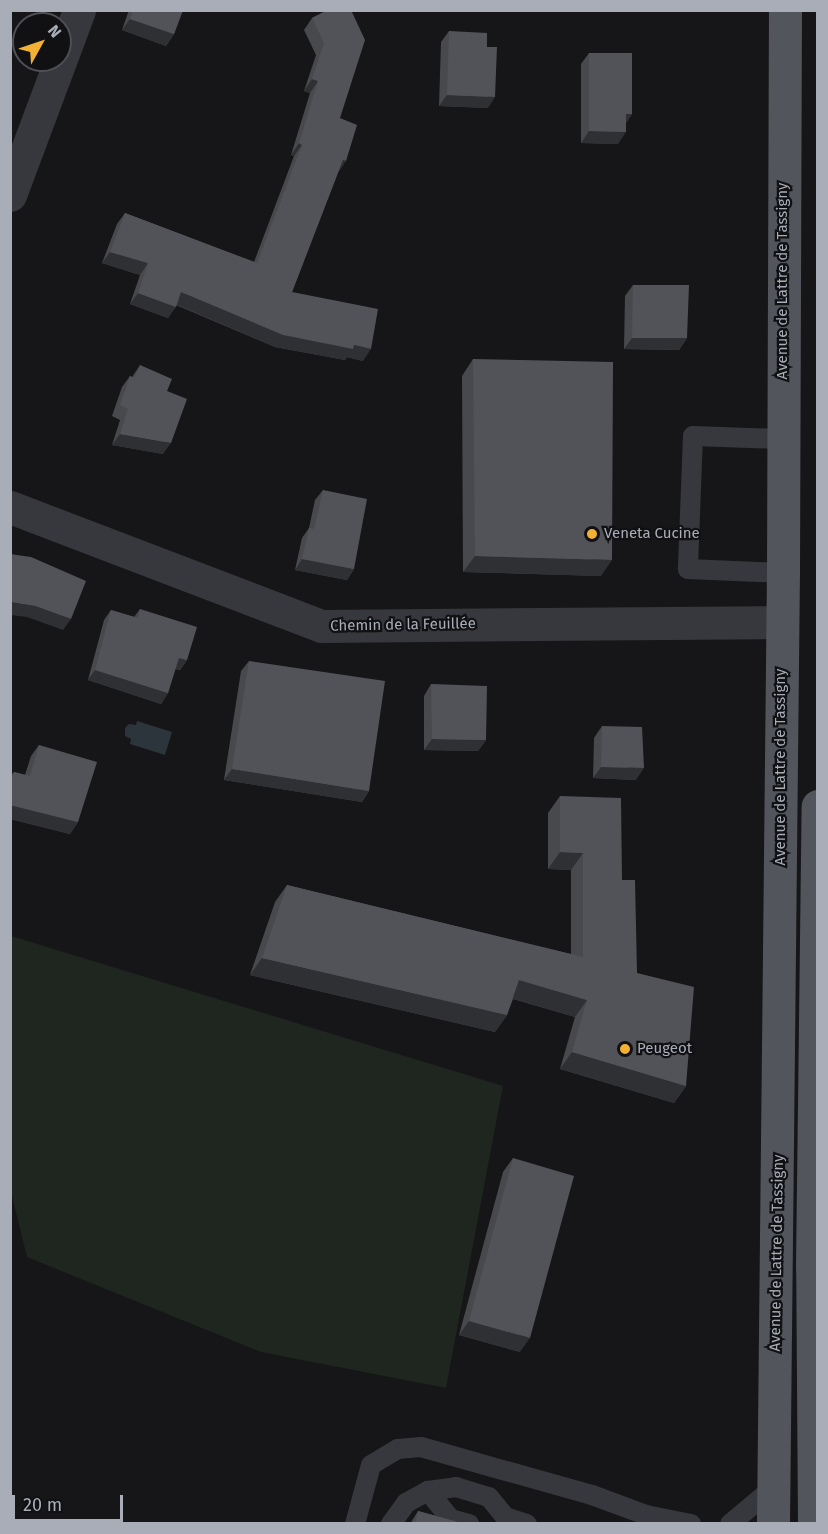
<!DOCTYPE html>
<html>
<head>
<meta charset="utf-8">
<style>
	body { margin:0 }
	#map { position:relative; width:828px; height:1534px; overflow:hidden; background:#161618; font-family:"Fira Sans",sans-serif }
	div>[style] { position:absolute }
	.green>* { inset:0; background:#1e261f }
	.water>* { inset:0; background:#2c353c }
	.lane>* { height:20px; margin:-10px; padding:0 10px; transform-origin:10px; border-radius:10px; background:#37383d }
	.street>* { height:33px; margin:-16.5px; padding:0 16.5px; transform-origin:16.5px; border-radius:16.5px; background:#37383d }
	.primary>* { height:33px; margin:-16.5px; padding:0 16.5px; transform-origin:16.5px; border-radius:16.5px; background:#53555c }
	.wall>* { inset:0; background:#47494d }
	.shaded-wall>* { inset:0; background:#2f3033 }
	.building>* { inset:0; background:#525359 }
	.dots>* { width:16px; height:16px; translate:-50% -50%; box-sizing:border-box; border:3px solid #111113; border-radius:50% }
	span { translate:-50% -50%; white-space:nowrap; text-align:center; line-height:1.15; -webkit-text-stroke:4.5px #111113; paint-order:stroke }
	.street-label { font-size:15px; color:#a8adb8 }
	.poi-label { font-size:15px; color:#a8adb8 }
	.left { translate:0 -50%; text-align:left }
	.frame { position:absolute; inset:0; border:12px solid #a8adb8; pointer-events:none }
	.north { position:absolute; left:12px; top:12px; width:60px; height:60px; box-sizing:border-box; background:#111113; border:2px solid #4d4f55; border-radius:50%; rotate:50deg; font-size:16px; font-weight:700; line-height:24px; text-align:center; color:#a8adb8 }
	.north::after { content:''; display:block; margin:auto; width:21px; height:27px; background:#f2b134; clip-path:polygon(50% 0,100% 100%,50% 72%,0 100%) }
	.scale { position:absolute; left:12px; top:1495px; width:111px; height:27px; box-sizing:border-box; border:3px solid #a8adb8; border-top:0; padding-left:8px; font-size:18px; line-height:21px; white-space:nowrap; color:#a8adb8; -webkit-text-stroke:4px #111113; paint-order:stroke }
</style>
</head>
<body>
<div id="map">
	<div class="green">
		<div style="clip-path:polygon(11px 936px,503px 1086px,446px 1388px,261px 1352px,27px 1257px,11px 1192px)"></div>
	</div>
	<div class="water">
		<div style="clip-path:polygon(137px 721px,172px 732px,165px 755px,130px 744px,131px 739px,125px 736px,125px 728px,129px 724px,136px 725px)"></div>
	</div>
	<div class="lane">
		<div style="left:782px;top:439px;width:89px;rotate:-178.1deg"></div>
		<div style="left:693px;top:436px;width:133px;rotate:92.2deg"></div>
		<div style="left:688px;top:569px;width:95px;rotate:2.4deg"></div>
		<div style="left:428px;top:1491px;width:36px;rotate:51deg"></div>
		<div style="left:451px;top:1519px;width:19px;rotate:16deg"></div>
		<div style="left:355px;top:1524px;width:61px;rotate:-74.8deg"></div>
		<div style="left:371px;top:1465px;width:31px;rotate:-31deg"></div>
		<div style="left:398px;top:1449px;width:23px;rotate:-5deg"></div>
		<div style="left:421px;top:1447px;width:178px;rotate:15.7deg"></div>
		<div style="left:592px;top:1495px;width:58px;rotate:20.3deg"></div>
		<div style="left:646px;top:1515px;width:46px;rotate:11.3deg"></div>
		<div style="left:391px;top:1524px;width:26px;rotate:-54deg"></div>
		<div style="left:406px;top:1503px;width:25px;rotate:-29deg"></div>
		<div style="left:428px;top:1491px;width:28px;rotate:-8deg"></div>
		<div style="left:456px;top:1487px;width:34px;rotate:17deg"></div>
		<div style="left:489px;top:1497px;width:26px;rotate:51deg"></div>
		<div style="left:505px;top:1517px;width:23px;rotate:18deg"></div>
		<div style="left:730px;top:1524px;width:56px;rotate:-39.9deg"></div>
	</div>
	<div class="street">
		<div style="left:10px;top:195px;width:197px;rotate:-69.5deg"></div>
		<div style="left:10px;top:507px;width:333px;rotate:20.9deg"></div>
		<div style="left:321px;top:626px;width:461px;rotate:-0.5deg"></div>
	</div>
	<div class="primary">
		<div style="left:773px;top:1524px;width:951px;rotate:-89.4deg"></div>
		<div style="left:783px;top:573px;width:563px;rotate:-89.8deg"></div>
		<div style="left:814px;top:1524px;width:257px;rotate:-90.4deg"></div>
		<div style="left:812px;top:1267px;width:461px;rotate:-89.3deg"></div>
	</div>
	<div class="wall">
		<div style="clip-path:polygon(129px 10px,183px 10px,174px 34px,166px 46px,122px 30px)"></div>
		<div style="clip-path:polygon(328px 10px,338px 172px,292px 292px,363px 361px,347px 357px,345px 360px,275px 347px,176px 305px,168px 318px,130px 304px,140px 275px,102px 263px,117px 224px,125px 213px,254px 262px,294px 156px,291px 155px,310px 93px,304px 91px,316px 55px,304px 30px,312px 18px)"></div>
		<div style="clip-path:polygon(449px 31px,487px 47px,488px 108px,439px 106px,441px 42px)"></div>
		<div style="clip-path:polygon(589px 53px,632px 114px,626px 123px,618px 144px,581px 143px,581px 64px)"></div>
		<div style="clip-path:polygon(633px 285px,687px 338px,679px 350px,624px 349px,625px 296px)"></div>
		<div style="clip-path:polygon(473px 359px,601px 576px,463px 572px,462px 376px)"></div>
		<div style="clip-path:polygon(140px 365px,167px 391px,163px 454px,112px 445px,120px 420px,112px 416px,122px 387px,130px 376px,132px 377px)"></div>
		<div style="clip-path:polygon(323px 490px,354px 569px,347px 580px,295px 570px,302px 538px,309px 528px,315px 500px)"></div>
		<div style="clip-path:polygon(140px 609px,187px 660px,180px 670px,175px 669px,168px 693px,161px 704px,88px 680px,104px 620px,111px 610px,134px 617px)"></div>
		<div style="clip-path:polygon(249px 661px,369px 791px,362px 802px,224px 780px,241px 671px)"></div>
		<div style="clip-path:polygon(431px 684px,486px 740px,478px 751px,424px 750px,424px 696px)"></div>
		<div style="clip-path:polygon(602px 726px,636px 780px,593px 778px,594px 738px)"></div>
		<div style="clip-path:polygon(39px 745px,78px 822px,70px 834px,10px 819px,10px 776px,14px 772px,25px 775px,31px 756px)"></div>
		<div style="clip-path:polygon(560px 796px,622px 880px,637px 973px,686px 1086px,674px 1103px,560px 1069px,575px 1017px,513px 999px,507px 1015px,495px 1032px,250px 975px,275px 902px,287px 885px,571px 954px,571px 870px,548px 869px,548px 813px)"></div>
		<div style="clip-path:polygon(513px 1158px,520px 1352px,459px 1335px,503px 1172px)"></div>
		<div style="clip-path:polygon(418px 1511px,465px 1524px,410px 1524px)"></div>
	</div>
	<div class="shaded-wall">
		<div style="clip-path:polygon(130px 19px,174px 34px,166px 46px,122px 30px)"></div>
		<div style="clip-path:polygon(312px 79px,318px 81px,310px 93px,304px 91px)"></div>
		<div style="clip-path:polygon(447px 95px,495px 97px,488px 108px,439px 106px)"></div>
		<div style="clip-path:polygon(626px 114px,632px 114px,624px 126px)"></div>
		<div style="clip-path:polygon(589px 131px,626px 132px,618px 144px,581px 143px)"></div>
		<div style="clip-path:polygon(299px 143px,302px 145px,294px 156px,291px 155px)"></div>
		<div style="clip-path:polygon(343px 160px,346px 161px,338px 173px)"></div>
		<div style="clip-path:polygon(110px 252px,148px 263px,140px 275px,102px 263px)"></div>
		<div style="clip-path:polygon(181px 292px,354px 345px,371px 349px,363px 361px,347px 357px,345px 360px,275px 347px,173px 303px)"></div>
		<div style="clip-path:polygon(138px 293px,176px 307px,168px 318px,130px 304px)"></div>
		<div style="clip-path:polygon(632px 338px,687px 338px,679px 350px,624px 349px)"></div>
		<div style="clip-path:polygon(120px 434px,171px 443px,163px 454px,112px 445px)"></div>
		<div style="clip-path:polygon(475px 556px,612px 560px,601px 576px,463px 572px)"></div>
		<div style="clip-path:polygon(302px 559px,354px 569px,347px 580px,295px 570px)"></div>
		<div style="clip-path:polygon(10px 602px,35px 606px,71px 619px,63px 630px,27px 617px,10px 615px)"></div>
		<div style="clip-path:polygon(179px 658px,187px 660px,180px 670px,171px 668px)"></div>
		<div style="clip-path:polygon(95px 670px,168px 693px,161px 704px,88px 680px)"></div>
		<div style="clip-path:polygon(432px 739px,486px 740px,478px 751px,424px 750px)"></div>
		<div style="clip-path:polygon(601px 767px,644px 768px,636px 780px,593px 778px)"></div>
		<div style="clip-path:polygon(232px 769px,369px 791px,362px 802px,224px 780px)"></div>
		<div style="clip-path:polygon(10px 805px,78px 822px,70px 834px,10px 819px)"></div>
		<div style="clip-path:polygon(560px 852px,583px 853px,571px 870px,548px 869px)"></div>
		<div style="clip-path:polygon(262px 958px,507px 1015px,495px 1032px,250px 975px)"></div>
		<div style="clip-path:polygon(519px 980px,587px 1000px,575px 1017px,507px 997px)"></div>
		<div style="clip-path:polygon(572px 1052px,686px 1086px,674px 1103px,560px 1069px)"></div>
		<div style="clip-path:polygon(469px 1321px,530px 1338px,520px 1352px,459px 1335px)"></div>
	</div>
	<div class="building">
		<div style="clip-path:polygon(133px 10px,183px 10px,174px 34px,130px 19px)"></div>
		<div style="clip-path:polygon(328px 10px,351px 10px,365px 40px,340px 118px,357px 125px,346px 161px,343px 160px,292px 292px,378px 309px,371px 349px,354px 345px,353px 349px,283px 335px,181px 292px,176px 307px,138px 293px,148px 263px,110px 252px,125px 213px,257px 263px,302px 145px,299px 143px,318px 81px,312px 79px,324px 43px,312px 18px)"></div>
		<div style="clip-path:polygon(449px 31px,487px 33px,487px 47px,497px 47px,495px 97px,447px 95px)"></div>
		<div style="clip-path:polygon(589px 53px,632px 53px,632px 114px,626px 114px,626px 132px,589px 131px)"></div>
		<div style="clip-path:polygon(633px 285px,689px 285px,687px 338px,632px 338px)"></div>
		<div style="clip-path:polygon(473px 359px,613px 362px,612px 560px,475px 556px)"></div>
		<div style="clip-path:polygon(140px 365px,172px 379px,167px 391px,187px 399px,171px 443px,120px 434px,128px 409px,120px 405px,130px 376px,134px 378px)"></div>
		<div style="clip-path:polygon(323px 490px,367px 499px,354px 569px,302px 559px,309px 528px,314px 529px)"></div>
		<div style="clip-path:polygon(10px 554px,31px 557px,86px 581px,71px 619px,35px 606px,10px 602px)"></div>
		<div style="clip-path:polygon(140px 609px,197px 627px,187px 660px,179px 658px,168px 693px,95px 670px,111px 610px,138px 618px)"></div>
		<div style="clip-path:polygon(249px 661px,385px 681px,369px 791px,232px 769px)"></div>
		<div style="clip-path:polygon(431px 684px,487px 686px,486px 740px,432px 739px)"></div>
		<div style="clip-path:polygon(602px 726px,642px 727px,644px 768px,601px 767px)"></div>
		<div style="clip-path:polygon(39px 745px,97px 762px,78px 822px,10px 805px,10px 783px,14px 772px,30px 776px)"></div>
		<div style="clip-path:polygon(560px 796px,621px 798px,622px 880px,635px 880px,637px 973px,694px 987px,686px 1086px,572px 1052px,587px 1000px,519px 980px,507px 1015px,262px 958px,287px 885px,583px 957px,583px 853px,560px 852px)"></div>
		<div style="clip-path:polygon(513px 1158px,574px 1176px,530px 1338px,469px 1321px)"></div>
		<div style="clip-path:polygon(418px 1511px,465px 1524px,415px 1524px)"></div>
	</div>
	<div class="dots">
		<div style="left:592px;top:534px;background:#f2b134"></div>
		<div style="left:625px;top:1049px;background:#f2b134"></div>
	</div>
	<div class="street-label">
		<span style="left:783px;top:281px;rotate:-90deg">Avenue de Lattre de Tassigny</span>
		<span style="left:403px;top:625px;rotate:-1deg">Chemin de la Feuillée</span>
		<span style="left:781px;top:767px;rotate:-90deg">Avenue de Lattre de Tassigny</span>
		<span style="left:777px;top:1253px;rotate:-89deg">Avenue de Lattre de Tassigny</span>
	</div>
	<div class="poi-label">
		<span class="left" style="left:604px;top:534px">Veneta Cucine</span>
		<span class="left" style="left:637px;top:1049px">Peugeot</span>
	</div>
	<div class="frame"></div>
	<div class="north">N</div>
	<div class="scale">20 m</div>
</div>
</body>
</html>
